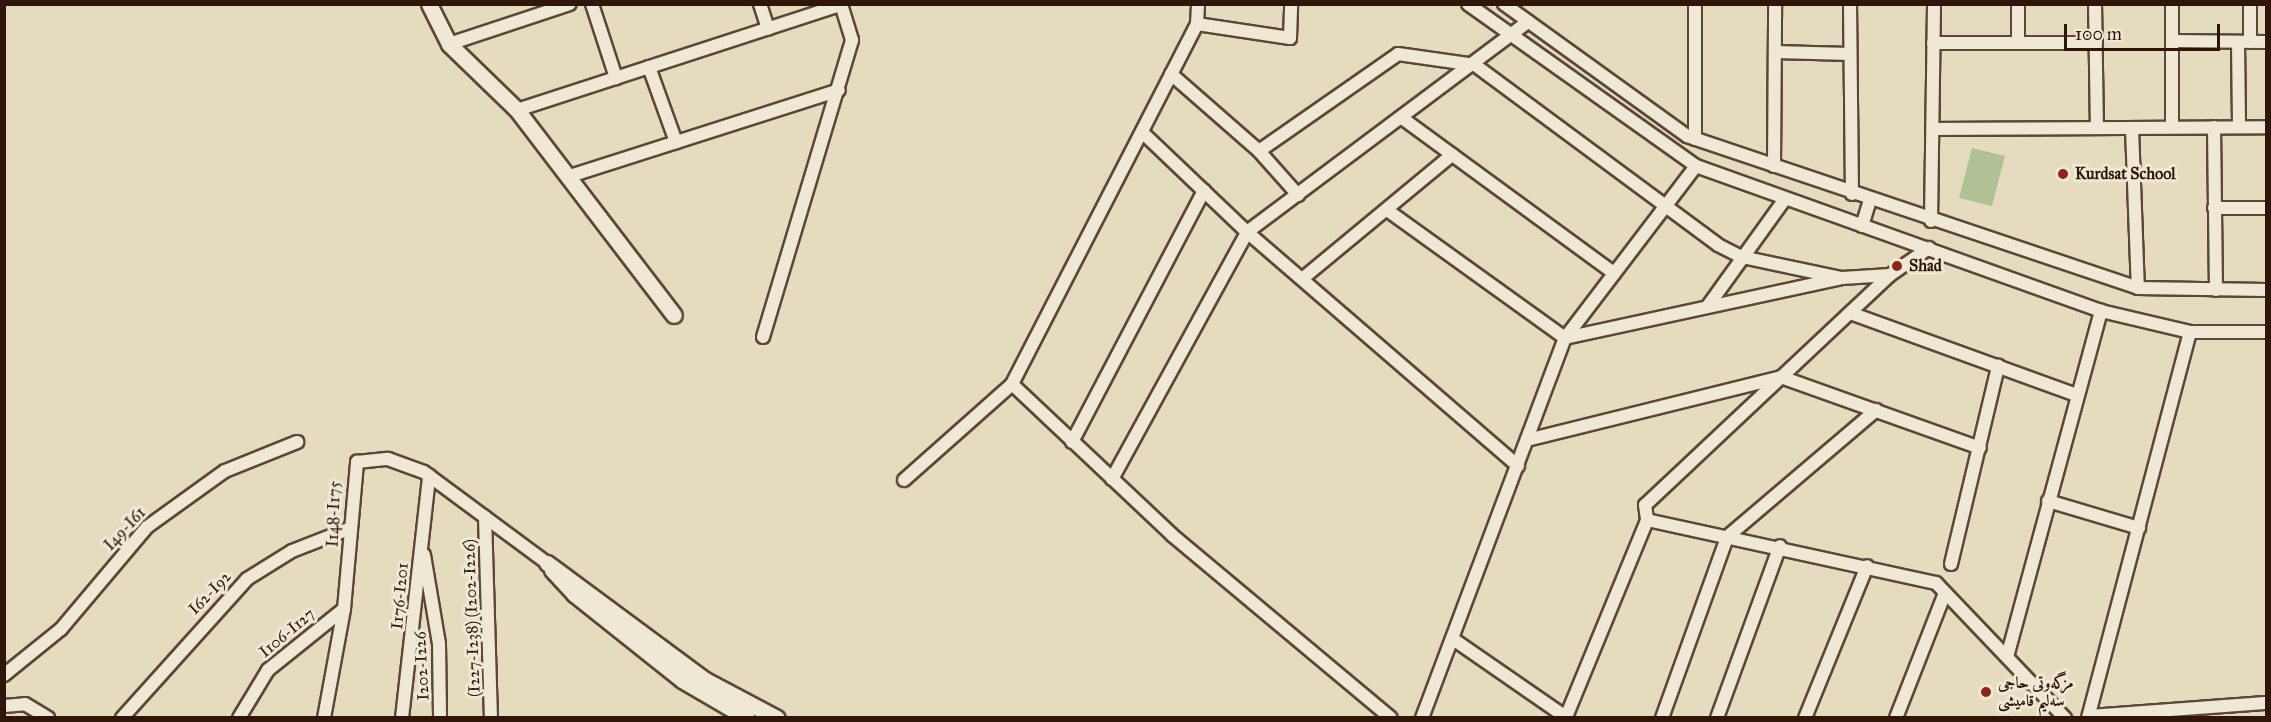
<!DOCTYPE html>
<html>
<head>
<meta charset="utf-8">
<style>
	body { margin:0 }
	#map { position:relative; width:2271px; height:722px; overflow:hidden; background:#e5dbbe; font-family:"IM FELL Great Primer",Amiri,serif }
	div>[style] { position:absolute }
	.green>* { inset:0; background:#b0c195 }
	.roads { filter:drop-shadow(2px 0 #5c4736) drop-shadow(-2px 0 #5c4736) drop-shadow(0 2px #5c4736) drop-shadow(0 -2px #5c4736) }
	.minor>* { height:12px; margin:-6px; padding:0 6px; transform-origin:6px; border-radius:6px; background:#eee8d5 }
	.tertiary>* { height:15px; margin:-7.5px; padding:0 7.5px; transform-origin:7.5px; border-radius:7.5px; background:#eee8d5 }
	.dots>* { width:16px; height:16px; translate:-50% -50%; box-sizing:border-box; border:3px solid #eee8d5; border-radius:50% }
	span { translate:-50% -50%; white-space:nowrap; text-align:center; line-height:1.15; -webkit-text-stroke:6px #eee8d5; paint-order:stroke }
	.poi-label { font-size:16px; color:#2f1608; font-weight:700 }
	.left { translate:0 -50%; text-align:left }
	.street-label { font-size:16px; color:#2f1608 }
	.frame { position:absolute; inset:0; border:6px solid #2f1608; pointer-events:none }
	.scale { position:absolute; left:2064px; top:24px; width:156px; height:27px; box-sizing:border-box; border:3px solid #2f1608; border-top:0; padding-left:8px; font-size:18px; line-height:21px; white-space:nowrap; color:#2f1608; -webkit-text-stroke:4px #eee8d5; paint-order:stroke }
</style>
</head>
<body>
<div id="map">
	<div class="green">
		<div style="clip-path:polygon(1972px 148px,2005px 156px,1992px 206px,1959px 198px)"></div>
	</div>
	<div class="roads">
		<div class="minor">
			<div style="left:592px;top:4px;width:78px;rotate:72deg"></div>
			<div style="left:760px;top:4px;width:26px;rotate:72deg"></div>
			<div style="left:1468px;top:4px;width:280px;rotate:35.4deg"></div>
			<div style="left:1696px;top:166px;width:430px;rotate:19.7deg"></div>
			<div style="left:2101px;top:311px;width:91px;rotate:13.3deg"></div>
			<div style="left:2190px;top:332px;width:76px"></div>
			<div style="left:1504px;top:4px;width:226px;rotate:35.8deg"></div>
			<div style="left:1687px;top:136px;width:476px;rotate:18.6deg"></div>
			<div style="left:2138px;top:288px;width:128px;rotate:0.9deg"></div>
			<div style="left:1695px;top:4px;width:135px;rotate:90deg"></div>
			<div style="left:1850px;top:4px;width:190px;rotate:89.4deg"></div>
			<div style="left:2095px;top:4px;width:124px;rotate:89.1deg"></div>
			<div style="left:2250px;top:4px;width:38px;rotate:90deg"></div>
			<div style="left:1197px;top:24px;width:94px;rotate:8.6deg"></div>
			<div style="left:1290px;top:38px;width:34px;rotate:-88deg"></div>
			<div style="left:2172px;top:41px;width:94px;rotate:0.6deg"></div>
			<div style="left:2018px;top:42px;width:38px;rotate:-90deg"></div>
			<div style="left:2238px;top:42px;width:85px;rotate:89.3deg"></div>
			<div style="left:1933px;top:43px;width:163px"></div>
			<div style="left:449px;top:44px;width:127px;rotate:-18.3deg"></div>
			<div style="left:1775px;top:52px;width:75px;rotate:1.5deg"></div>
			<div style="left:649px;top:67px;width:80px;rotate:70.2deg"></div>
			<div style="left:1171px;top:74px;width:117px;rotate:41.2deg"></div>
			<div style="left:1259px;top:151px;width:59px;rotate:48.4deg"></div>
			<div style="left:517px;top:110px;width:341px;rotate:-18deg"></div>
			<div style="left:1402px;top:118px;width:263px;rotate:36.2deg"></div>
			<div style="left:2172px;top:127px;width:123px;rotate:-90deg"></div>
			<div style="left:2214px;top:127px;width:163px;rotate:89.3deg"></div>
			<div style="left:2132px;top:128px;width:160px;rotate:87.9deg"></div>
			<div style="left:1933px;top:129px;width:333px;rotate:-0.3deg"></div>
			<div style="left:1143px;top:133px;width:144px;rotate:43.6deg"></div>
			<div style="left:1247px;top:232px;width:358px;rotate:40.8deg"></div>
			<div style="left:1259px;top:151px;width:169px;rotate:-34.9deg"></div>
			<div style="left:1398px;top:54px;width:78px;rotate:8.1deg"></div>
			<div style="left:1475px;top:65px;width:302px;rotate:36.5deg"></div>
			<div style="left:1718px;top:245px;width:27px;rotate:27deg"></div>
			<div style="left:1742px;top:257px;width:102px;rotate:11.9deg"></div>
			<div style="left:1774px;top:166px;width:162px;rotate:-89.6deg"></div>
			<div style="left:570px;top:176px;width:282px;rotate:-17.7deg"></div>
			<div style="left:2214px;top:208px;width:52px"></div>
			<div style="left:1387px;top:210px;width:219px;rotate:35.7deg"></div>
			<div style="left:1565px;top:338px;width:283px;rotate:-12.2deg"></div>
			<div style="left:1842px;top:278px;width:48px;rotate:-3.6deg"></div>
			<div style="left:1931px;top:221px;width:217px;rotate:-89.2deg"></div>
			<div style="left:1862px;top:226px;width:27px;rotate:-73deg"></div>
			<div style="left:1929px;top:248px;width:47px;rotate:145.3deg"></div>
			<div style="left:1890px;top:275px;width:336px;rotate:136.8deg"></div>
			<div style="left:1645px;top:505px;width:15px;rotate:82deg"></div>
			<div style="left:1647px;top:520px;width:296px;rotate:12.3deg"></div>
			<div style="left:1936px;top:583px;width:187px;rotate:46.3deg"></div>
			<div style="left:1302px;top:279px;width:195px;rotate:-39.6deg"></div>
			<div style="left:1708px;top:306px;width:132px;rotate:-54.3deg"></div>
			<div style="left:1850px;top:313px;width:240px;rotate:19.9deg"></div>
			<div style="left:763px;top:337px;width:310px;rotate:-73.3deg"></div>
			<div style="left:852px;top:40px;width:38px;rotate:-107deg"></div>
			<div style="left:1012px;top:384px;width:220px;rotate:43.3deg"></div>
			<div style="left:1172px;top:535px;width:285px;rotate:39.9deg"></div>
			<div style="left:1527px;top:440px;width:262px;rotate:-13.9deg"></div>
			<div style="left:1781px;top:377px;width:211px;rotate:19.6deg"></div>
			<div style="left:1072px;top:442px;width:284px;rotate:-62.3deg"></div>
			<div style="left:1112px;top:479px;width:281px;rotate:-61.3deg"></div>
			<div style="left:1247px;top:232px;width:351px;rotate:-36.8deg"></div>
			<div style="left:904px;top:480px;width:144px;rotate:-41.6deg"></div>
			<div style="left:1012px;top:384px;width:405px;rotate:-62.8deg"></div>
			<div style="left:1197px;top:24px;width:20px;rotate:-87deg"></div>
			<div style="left:2048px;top:501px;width:95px;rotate:16.5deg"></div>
			<div style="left:485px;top:517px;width:201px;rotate:88.3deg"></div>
			<div style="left:424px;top:555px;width:90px;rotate:80.4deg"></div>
			<div style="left:439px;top:644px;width:74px;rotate:89.2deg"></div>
			<div style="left:1951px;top:564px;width:204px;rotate:-76.6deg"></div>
			<div style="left:1453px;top:639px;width:139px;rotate:34.7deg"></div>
			<div style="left:2007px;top:657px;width:359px;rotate:-74.8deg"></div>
			<div style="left:4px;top:675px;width:73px;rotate:-38.9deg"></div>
			<div style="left:61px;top:629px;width:133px;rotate:-49.9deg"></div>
			<div style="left:147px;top:527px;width:96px;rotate:-35.7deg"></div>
			<div style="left:225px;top:471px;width:78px;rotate:-21.9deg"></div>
			<div style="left:4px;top:706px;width:21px;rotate:-5deg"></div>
			<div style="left:25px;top:704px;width:27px;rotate:31deg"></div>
			<div style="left:2089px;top:716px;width:177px;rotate:-4.2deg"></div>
			<div style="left:1566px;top:717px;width:213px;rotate:-67.6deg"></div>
			<div style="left:122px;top:718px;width:187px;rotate:-48deg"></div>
			<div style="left:247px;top:579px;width:53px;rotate:-31.9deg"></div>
			<div style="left:292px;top:551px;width:63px;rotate:-21.3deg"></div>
			<div style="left:239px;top:718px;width:56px;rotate:-58.9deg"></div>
			<div style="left:268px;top:670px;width:97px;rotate:-38.8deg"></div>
			<div style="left:324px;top:718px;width:111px;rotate:-79.6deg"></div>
			<div style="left:344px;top:609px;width:148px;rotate:-84.9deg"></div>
			<div style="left:357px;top:462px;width:31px;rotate:-6deg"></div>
			<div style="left:388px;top:459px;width:38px;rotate:20deg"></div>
			<div style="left:424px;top:472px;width:153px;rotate:36.5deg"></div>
			<div style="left:402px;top:718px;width:244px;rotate:-83.6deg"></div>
			<div style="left:1422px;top:718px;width:406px;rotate:-69.4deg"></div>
			<div style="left:1565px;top:338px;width:216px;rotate:-52.7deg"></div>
			<div style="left:1662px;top:718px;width:192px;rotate:-70.2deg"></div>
			<div style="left:1727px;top:537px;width:196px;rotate:-40.4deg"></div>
			<div style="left:1717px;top:718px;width:183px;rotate:-69.9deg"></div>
			<div style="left:1805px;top:718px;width:164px;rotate:-67.8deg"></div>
			<div style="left:1896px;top:718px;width:134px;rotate:-68.6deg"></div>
			<div style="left:2088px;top:718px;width:399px;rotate:-75.2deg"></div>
		</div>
		<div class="tertiary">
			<div style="left:429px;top:4px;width:45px;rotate:63.4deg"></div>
			<div style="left:449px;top:44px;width:95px;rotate:44.1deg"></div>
			<div style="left:517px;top:110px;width:258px;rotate:52.6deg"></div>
			<div style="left:547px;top:563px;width:197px;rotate:36.5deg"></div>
			<div style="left:705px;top:680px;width:81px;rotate:27.8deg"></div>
			<div style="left:552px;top:570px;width:33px;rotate:47deg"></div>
			<div style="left:574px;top:594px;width:138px;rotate:38.5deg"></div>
			<div style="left:682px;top:680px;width:75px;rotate:30.3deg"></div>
		</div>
	</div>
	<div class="dots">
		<div style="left:2063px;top:174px;background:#8f2418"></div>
		<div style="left:1897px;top:266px;background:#8f2418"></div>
		<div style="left:1986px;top:692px;background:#8f2418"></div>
	</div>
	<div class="poi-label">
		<span class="left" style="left:2075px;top:174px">Kurdsat School</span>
		<span class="left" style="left:1909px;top:266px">Shad</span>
		<span class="left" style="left:1998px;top:692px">مزگەوتی حاجی<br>سەلیم قامیشی</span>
	</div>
	<div class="street-label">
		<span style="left:334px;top:514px;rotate:-88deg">I148-I175</span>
		<span style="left:125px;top:529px;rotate:-47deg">I49-I61</span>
		<span style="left:210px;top:593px;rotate:-46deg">I62-I92</span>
		<span style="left:400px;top:596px;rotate:-85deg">I176-I201</span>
		<span style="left:472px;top:618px;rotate:-92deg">(I227-I238) (I202-I226)</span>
		<span style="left:287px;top:633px;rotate:-40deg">I106-I127</span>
		<span style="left:422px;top:666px;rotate:-93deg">I202-I226</span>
	</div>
	<div class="frame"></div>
	<div class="scale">100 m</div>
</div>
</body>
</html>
